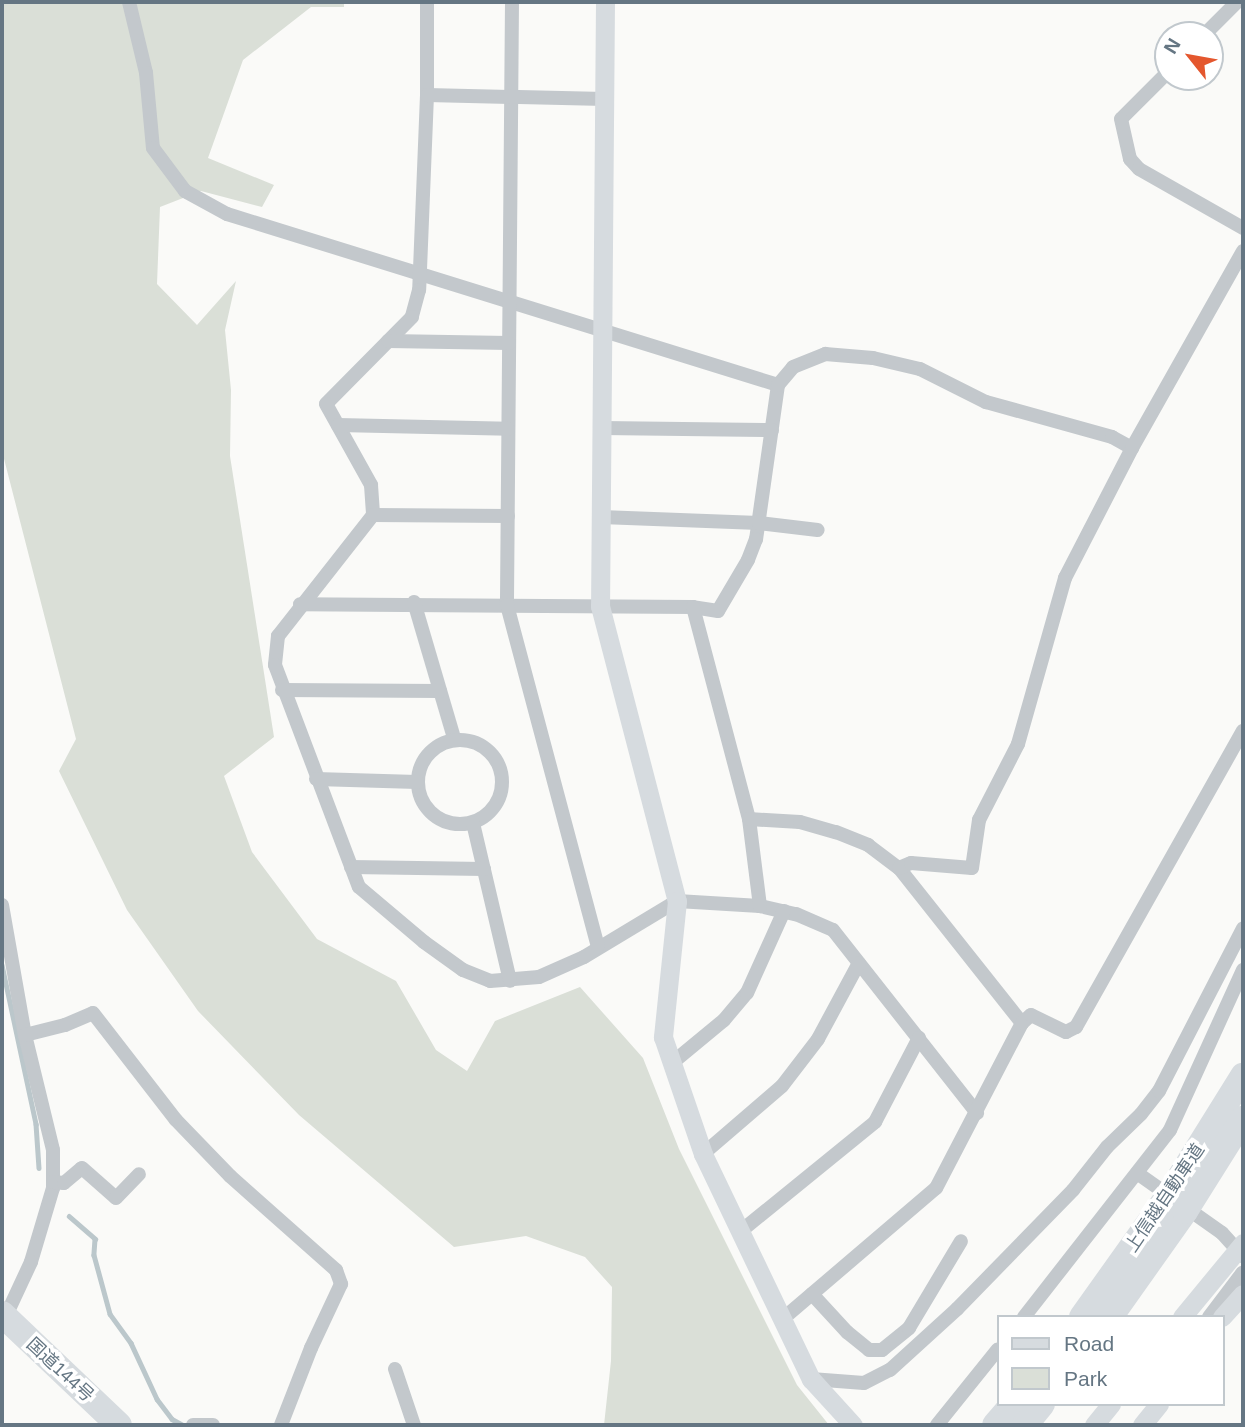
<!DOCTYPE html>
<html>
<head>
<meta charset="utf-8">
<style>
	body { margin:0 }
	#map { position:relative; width:1245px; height:1427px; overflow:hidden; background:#fafaf8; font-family:Arial,"Noto Sans JP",sans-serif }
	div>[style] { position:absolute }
	.green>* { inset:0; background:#dadfd7 }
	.stream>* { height:4.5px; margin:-2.25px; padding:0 2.25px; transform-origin:2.25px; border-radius:2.25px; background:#bbc7cb }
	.street>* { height:14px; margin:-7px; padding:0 7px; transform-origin:7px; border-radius:7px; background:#c3c8cc }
	.street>.ring { margin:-7px; padding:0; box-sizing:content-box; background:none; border:14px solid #c3c8cc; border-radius:50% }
	.secondary>* { height:19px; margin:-9.5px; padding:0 9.5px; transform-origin:9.5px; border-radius:9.5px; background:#d6dbdf }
	.highway>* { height:26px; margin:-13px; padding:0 13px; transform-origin:13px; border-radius:13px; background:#d6dbdf }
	span { translate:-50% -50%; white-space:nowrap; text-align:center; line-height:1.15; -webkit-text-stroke:7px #fff; paint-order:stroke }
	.street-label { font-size:18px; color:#657683 }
	.frame { position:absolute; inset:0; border:4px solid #657683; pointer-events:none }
	.legend { position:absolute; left:997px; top:1315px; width:228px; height:91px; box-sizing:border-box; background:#fff; border:2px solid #c1c8cd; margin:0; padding:9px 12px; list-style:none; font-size:21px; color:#657683 }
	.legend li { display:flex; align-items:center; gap:14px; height:35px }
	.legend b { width:35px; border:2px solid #c1c8cd }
	.north { position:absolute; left:1154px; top:21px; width:70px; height:70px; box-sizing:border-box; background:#fff; border:2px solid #c1c8cd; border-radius:50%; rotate:301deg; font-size:19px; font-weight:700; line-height:28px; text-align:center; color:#657683 }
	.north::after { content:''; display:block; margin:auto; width:24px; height:32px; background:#e4572e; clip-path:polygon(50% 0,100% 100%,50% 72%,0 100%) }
</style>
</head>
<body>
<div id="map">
	<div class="green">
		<div style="clip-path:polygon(2px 2px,344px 2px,344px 7px,311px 7px,243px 60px,208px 158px,274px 185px,262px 207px,201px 191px,160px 207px,157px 284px,197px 325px,236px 281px,225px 330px,231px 390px,230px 456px,274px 737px,224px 776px,252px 852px,317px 939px,396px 981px,436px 1050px,467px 1071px,495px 1021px,580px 987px,643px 1058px,679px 1149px,797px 1385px,829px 1425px,604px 1425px,611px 1361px,612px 1287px,585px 1257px,526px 1236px,454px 1247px,299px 1115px,198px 1011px,127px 910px,59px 771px,76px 739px,2px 451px)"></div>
	</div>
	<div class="stream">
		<div style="left:2px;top:965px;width:163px;rotate:77.9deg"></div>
		<div style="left:36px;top:1124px;width:44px;rotate:86.1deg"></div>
		<div style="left:69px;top:1216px;width:35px;rotate:41deg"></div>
		<div style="left:95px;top:1239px;width:16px;rotate:94deg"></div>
		<div style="left:94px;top:1255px;width:61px;rotate:74.8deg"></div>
		<div style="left:110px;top:1314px;width:36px;rotate:54deg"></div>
		<div style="left:131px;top:1343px;width:62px;rotate:65.1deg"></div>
		<div style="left:157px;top:1399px;width:25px;rotate:53deg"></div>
		<div style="left:172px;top:1419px;width:13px;rotate:29deg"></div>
	</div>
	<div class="street">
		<div style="left:129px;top:2px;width:73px;rotate:76.5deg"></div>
		<div style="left:146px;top:73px;width:75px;rotate:84.7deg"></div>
		<div style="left:153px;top:148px;width:54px;rotate:53.3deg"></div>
		<div style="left:185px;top:191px;width:48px;rotate:28.7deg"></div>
		<div style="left:227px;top:214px;width:577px;rotate:17.24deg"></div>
		<div style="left:778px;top:385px;width:156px;rotate:98.1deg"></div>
		<div style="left:756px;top:539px;width:22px;rotate:111deg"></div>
		<div style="left:748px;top:560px;width:59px;rotate:120.5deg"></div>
		<div style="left:718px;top:611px;width:25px;rotate:-171deg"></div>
		<div style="left:693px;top:607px;width:393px;rotate:-179.6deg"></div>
		<div style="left:427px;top:2px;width:93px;rotate:90deg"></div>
		<div style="left:427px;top:95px;width:195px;rotate:92.3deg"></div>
		<div style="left:419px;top:290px;width:28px;rotate:105deg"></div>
		<div style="left:412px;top:317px;width:122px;rotate:134.7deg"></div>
		<div style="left:326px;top:404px;width:93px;rotate:60.9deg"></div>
		<div style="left:371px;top:485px;width:30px;rotate:86deg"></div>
		<div style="left:373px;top:515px;width:154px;rotate:128.1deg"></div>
		<div style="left:278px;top:636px;width:29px;rotate:96deg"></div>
		<div style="left:275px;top:665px;width:237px;rotate:69.3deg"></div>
		<div style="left:359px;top:887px;width:85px;rotate:40.2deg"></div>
		<div style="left:424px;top:942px;width:48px;rotate:35.7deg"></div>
		<div style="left:463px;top:970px;width:29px;rotate:22deg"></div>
		<div style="left:490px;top:981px;width:49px;rotate:-4.7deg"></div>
		<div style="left:539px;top:977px;width:49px;rotate:-24deg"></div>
		<div style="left:584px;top:957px;width:109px;rotate:-31.1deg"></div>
		<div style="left:677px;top:901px;width:83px;rotate:3.4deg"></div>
		<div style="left:760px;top:906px;width:37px;rotate:13deg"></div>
		<div style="left:796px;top:914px;width:40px;rotate:23.4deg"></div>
		<div style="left:833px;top:930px;width:233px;rotate:51.8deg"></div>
		<div style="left:512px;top:2px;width:603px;rotate:90.48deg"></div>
		<div style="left:507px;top:605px;width:353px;rotate:75.1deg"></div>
		<div style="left:1204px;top:35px;width:47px;rotate:-45deg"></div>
		<div style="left:1168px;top:72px;width:66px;rotate:135deg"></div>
		<div style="left:1121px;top:119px;width:41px;rotate:77.3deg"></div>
		<div style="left:1130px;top:159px;width:13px;rotate:48deg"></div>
		<div style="left:1139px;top:169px;width:120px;rotate:29.6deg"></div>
		<div style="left:427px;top:95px;width:178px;rotate:1.3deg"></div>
		<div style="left:388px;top:341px;width:121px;rotate:0.9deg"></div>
		<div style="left:778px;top:385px;width:23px;rotate:-50deg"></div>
		<div style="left:793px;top:367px;width:35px;rotate:-22deg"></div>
		<div style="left:825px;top:354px;width:48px;rotate:4.8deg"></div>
		<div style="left:873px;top:358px;width:48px;rotate:13.2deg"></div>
		<div style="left:920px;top:369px;width:74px;rotate:26.6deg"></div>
		<div style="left:986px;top:402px;width:131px;rotate:15.5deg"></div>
		<div style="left:1112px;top:437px;width:23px;rotate:29deg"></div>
		<div style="left:338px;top:425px;width:170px;rotate:1.3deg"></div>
		<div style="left:602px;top:428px;width:170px;rotate:0.7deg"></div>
		<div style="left:373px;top:515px;width:135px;rotate:0.4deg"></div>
		<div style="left:601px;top:517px;width:158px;rotate:2.2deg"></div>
		<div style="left:759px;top:523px;width:59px;rotate:6.8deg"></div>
		<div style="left:414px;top:602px;width:142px;rotate:73.6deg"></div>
		<div style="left:693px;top:607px;width:219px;rotate:75.2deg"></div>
		<div style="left:749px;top:819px;width:88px;rotate:82.8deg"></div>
		<div style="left:282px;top:690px;width:158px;rotate:0.4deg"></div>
		<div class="ring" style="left:418px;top:740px;width:70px;height:70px"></div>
		<div style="left:316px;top:779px;width:101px;rotate:1.7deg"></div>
		<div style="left:749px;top:819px;width:51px;rotate:3.4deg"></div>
		<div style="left:800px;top:822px;width:37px;rotate:16deg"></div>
		<div style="left:836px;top:832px;width:35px;rotate:22deg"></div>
		<div style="left:868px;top:845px;width:39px;rotate:37deg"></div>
		<div style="left:899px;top:868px;width:198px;rotate:51.6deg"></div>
		<div style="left:1022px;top:1023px;width:186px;rotate:117.5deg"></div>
		<div style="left:936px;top:1188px;width:200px;rotate:139.5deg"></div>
		<div style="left:473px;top:823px;width:162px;rotate:76.8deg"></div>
		<div style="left:351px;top:867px;width:133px;rotate:0.9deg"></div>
		<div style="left:899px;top:868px;width:13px;rotate:-23deg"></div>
		<div style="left:911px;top:863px;width:61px;rotate:4.7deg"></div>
		<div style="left:972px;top:868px;width:49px;rotate:-81.7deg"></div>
		<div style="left:979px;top:820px;width:85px;rotate:-62.8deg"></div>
		<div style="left:1018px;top:744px;width:173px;rotate:-74.2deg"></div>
		<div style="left:1065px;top:578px;width:146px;rotate:-62.7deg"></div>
		<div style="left:1132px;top:448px;width:226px;rotate:-60.6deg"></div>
		<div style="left:2px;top:905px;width:132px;rotate:80deg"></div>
		<div style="left:25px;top:1035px;width:118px;rotate:76.3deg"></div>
		<div style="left:53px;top:1150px;width:38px;rotate:90deg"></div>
		<div style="left:53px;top:1188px;width:77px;rotate:106.6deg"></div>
		<div style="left:31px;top:1262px;width:66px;rotate:115deg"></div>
		<div style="left:1022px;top:1023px;width:12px;rotate:-42deg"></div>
		<div style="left:1031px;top:1015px;width:39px;rotate:26deg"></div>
		<div style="left:1066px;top:1032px;width:11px;rotate:-27deg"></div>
		<div style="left:1076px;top:1027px;width:340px;rotate:-60.6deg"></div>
		<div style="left:25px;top:1035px;width:41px;rotate:-14deg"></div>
		<div style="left:65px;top:1025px;width:30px;rotate:-23deg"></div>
		<div style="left:93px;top:1013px;width:135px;rotate:52.2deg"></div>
		<div style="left:176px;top:1120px;width:78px;rotate:46deg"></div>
		<div style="left:230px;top:1176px;width:142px;rotate:41.6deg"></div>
		<div style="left:336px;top:1270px;width:15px;rotate:70deg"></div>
		<div style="left:341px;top:1284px;width:71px;rotate:115.1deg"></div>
		<div style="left:311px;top:1348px;width:83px;rotate:111.3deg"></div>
		<div style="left:672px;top:1063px;width:67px;rotate:-39.6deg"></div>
		<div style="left:724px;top:1020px;width:35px;rotate:-50deg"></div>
		<div style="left:747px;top:993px;width:90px;rotate:-65.7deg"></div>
		<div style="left:703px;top:1154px;width:104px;rotate:-40.7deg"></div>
		<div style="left:782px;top:1086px;width:59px;rotate:-52.5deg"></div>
		<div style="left:818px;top:1039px;width:86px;rotate:-61.7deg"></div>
		<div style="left:1137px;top:1173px;width:104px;rotate:35.2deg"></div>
		<div style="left:1222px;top:1233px;width:31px;rotate:48deg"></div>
		<div style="left:53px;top:1182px;width:11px;rotate:5deg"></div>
		<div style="left:64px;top:1183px;width:23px;rotate:-40deg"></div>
		<div style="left:82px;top:1168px;width:45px;rotate:41.4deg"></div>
		<div style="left:116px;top:1198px;width:33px;rotate:-46deg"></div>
		<div style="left:741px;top:1231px;width:173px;rotate:-39.1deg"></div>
		<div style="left:875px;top:1122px;width:95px;rotate:-62.4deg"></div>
		<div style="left:812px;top:1294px;width:52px;rotate:47.4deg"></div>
		<div style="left:847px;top:1332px;width:28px;rotate:39deg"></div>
		<div style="left:869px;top:1350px;width:13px"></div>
		<div style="left:882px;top:1350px;width:35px;rotate:-39deg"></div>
		<div style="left:909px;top:1328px;width:101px;rotate:-59.1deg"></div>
		<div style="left:1024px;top:1317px;width:237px;rotate:-52deg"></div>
		<div style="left:1170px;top:1130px;width:176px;rotate:-65.5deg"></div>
		<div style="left:1209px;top:1317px;width:56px;rotate:-52.9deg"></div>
		<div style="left:395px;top:1369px;width:59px;rotate:71.3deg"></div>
		<div style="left:811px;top:1379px;width:53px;rotate:4.3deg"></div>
		<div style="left:864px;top:1383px;width:29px;rotate:-27deg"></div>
		<div style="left:890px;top:1370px;width:91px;rotate:-42.3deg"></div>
		<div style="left:957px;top:1309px;width:166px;rotate:-45.7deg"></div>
		<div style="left:1073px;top:1190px;width:55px;rotate:-51.7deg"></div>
		<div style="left:1107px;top:1147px;width:47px;rotate:-44.1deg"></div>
		<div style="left:1141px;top:1114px;width:29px;rotate:-52deg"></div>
		<div style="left:1159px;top:1091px;width:183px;rotate:-62.7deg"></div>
		<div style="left:193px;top:1425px;width:20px"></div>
		<div style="left:937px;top:1425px;width:97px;rotate:-51.2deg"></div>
	</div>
	<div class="secondary">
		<div style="left:605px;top:2px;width:604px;rotate:90.47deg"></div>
		<div style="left:600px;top:606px;width:305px;rotate:75.4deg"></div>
		<div style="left:677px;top:901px;width:137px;rotate:95.9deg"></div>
		<div style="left:663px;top:1037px;width:124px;rotate:71.1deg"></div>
		<div style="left:703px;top:1154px;width:250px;rotate:64.4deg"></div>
		<div style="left:811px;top:1379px;width:62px;rotate:47.6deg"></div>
		<div style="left:1182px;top:1317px;width:96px;rotate:-50.5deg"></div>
		<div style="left:1222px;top:1317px;width:31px;rotate:-48deg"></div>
		<div style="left:1094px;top:1425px;width:27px;rotate:-51deg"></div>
		<div style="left:1142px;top:1425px;width:27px;rotate:-51deg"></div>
	</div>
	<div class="highway">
		<div style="left:2px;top:1314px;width:161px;rotate:43.5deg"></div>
		<div style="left:1082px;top:1317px;width:146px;rotate:-54.5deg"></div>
		<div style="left:1167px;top:1198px;width:144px;rotate:-58.1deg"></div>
		<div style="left:1110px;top:1317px;width:130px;rotate:-54.7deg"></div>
		<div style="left:1185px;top:1211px;width:109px;rotate:-57.8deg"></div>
		<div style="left:995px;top:1425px;width:28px;rotate:-49deg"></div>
		<div style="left:1025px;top:1425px;width:27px;rotate:-51deg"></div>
	</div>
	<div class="street-label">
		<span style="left:1165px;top:1198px;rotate:-56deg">上信越自動車道</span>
		<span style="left:60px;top:1370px;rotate:43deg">国道144号</span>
	</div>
	<div class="frame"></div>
	<ul class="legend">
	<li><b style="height:9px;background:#d6dbdf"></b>Road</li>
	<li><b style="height:19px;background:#dadfd7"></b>Park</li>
	</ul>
	<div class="north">N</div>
</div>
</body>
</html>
